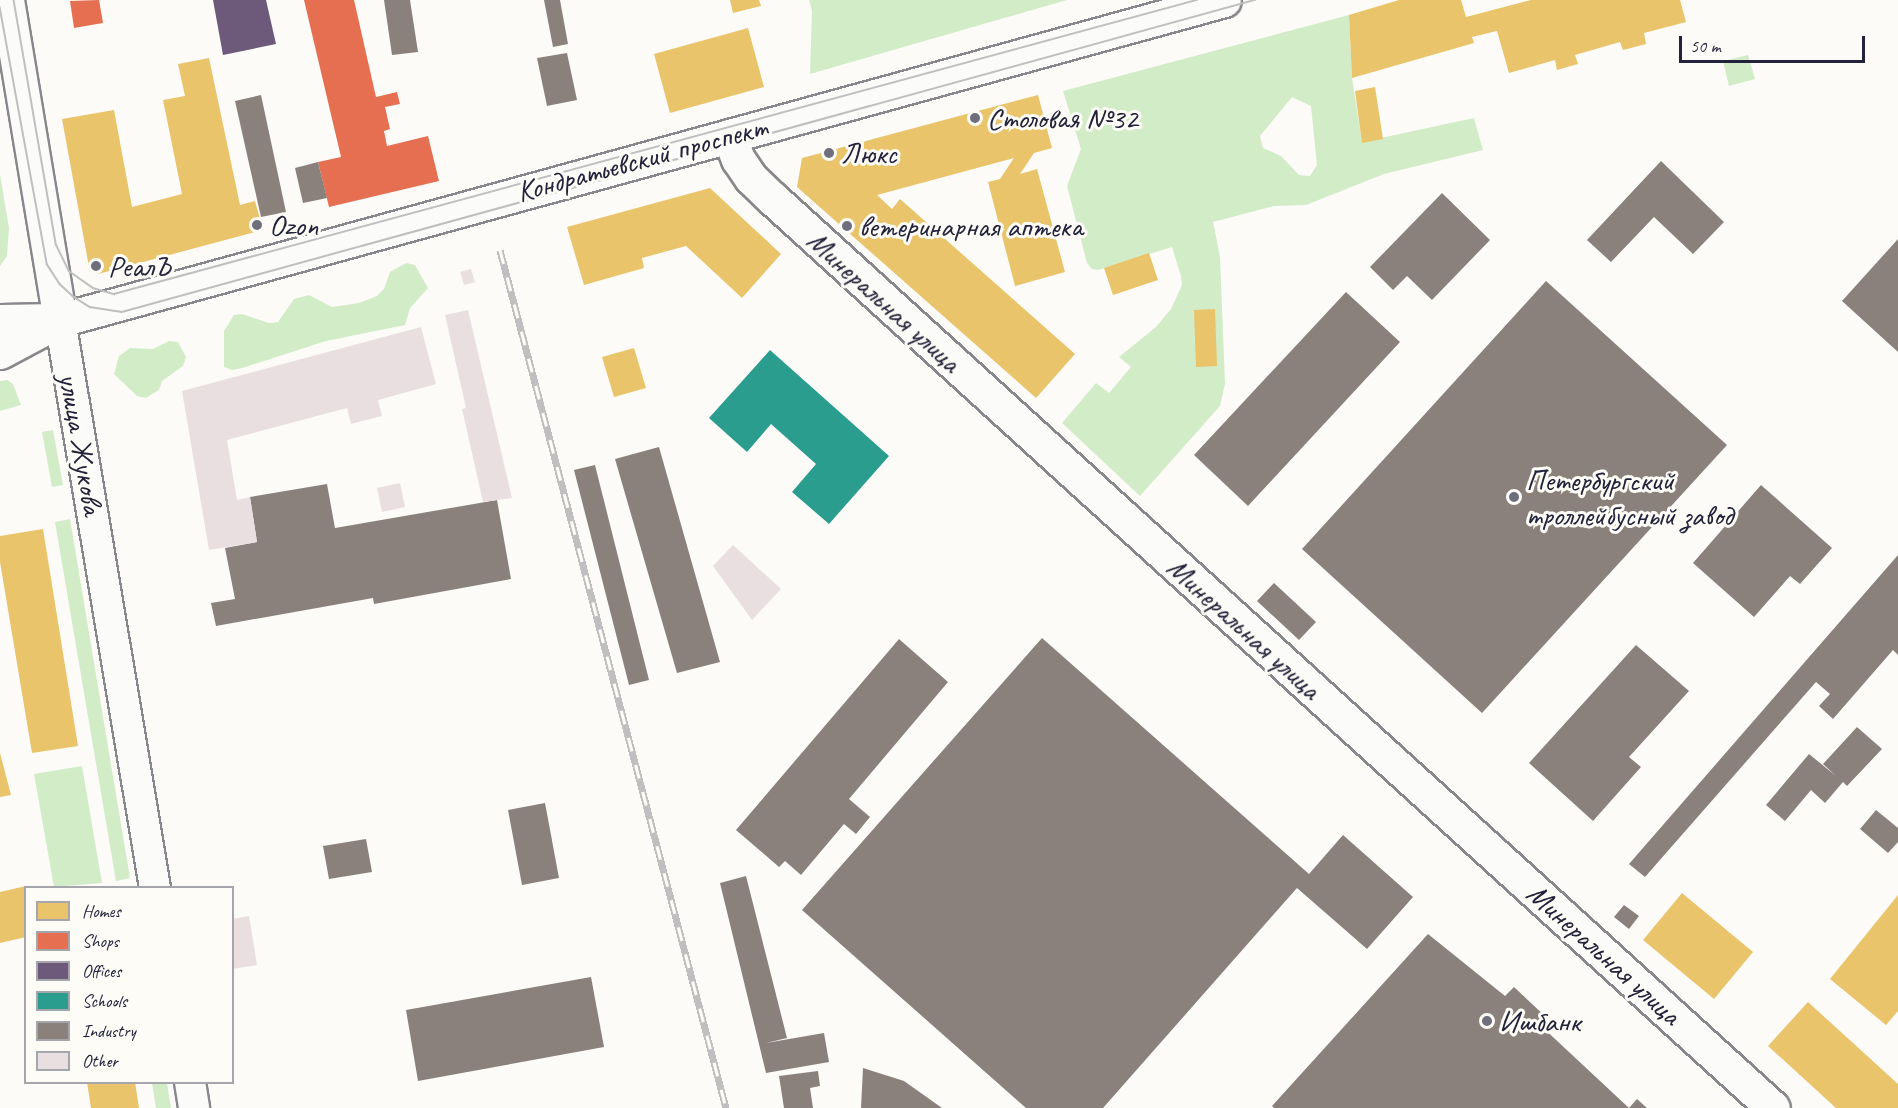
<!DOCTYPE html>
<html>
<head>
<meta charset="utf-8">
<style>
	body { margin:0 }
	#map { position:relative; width:1898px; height:1108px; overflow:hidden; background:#fcfbf8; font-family:Caveat,sans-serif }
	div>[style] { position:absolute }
	.green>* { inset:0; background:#d2ecc8 }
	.homes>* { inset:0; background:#e9c46a }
	.shops>* { inset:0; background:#e76f51 }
	.offices>* { inset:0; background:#6d597a }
	.schools>* { inset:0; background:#2a9d8f }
	.industry>* { inset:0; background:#8a817c }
	.building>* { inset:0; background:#eadfe0 }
	.roads { filter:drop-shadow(2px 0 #88888c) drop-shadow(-2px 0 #88888c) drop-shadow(0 2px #88888c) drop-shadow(0 -2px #88888c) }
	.street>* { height:30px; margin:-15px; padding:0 15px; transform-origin:15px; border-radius:15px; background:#fbfbf9 }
	.secondary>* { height:33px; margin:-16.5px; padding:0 16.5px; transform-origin:16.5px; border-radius:16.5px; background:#fbfbf9 }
	.tram>* { height:1.5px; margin:-0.75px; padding:0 0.75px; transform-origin:0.75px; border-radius:0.75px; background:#bfbfc0 }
	.rail>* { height:7px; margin-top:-3.5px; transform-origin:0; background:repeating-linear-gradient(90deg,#fdfcf7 0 14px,#bfbfc0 0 28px); box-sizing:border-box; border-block:2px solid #bfbfc0 }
	.dots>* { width:16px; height:16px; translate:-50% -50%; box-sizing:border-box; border:3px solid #fdfcf7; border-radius:50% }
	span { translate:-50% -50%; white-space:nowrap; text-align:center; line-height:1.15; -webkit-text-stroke:6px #fdfcf7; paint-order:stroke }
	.poi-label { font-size:30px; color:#22223b }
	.left { translate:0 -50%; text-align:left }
	.street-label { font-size:30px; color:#22223b }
	.legend { position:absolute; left:24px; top:886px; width:210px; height:198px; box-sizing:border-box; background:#fdfcf7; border:2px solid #a5a5ac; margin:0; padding:8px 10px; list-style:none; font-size:18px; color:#22223b }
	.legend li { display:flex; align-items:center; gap:12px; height:30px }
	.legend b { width:30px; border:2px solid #a5a5ac }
	.scale { position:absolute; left:1679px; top:36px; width:186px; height:27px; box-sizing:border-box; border:3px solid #22223b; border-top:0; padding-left:8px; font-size:18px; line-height:21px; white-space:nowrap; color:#22223b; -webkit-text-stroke:4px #fdfcf7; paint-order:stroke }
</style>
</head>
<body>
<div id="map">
	<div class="green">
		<div style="clip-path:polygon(809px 0,1067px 0,810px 74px,812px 11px)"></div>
		<div style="clip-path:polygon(evenodd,1349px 15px,1352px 78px,1362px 142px,1474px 118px,1483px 150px,1384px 174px,1306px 205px,1274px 206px,1213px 222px,1220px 256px,1225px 384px,1220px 406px,1140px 496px,1062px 423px,1096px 383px,1109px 393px,1131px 367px,1119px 357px,1156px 327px,1171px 309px,1182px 285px,1181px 276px,1172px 247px,1098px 270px,1092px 269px,1087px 263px,1067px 186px,1081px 149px,1063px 91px,1349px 15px,1292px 97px,1311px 106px,1317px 165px,1310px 176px,1299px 175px,1281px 156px,1263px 148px,1260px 136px,1292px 97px)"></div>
		<div style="clip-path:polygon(1748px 55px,1755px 79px,1729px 86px,1723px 61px)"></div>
		<div style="clip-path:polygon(0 174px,9px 228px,7px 256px,0 266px)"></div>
		<div style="clip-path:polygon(406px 263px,415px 265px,428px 288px,410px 308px,405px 325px,326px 341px,242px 368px,232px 370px,224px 367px,224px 331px,234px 315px,242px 314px,269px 323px,278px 322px,294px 299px,309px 295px,332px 307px,359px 303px,377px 296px,384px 289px,390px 272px)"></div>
		<div style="clip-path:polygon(169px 341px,178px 342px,186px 357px,183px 366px,162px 381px,159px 390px,146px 398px,137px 396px,114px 374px,119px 356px,130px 348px,153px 349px)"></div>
		<div style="clip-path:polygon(7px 380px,13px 384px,21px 405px,0 411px,0 381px)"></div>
		<div style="clip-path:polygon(53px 430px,63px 485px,52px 487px,42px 432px)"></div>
		<div style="clip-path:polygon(70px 519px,130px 878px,116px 881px,55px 522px)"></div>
		<div style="clip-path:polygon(82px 766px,102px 883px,54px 887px,34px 774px)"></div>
		<div style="clip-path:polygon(152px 1083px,167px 1083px,171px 1108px,156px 1108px)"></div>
	</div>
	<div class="homes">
		<div style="clip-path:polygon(730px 0,759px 0,761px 6px,733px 13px)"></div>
		<div style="clip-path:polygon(1399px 0,1461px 0,1466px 17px,1531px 0,1680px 0,1686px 22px,1644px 33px,1646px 44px,1623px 50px,1620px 42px,1575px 55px,1578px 64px,1557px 70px,1555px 60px,1509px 73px,1497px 31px,1472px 37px,1474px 43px,1352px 78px,1349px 15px)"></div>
		<div style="clip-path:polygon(748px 28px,764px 87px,670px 113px,654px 54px)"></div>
		<div style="clip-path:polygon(209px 58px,240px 205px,255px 201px,263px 230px,98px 274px,89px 267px,62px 119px,114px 110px,132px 207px,182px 194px,163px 100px,185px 96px,178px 64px)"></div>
		<div style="clip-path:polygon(1375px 87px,1383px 139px,1362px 143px,1355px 91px)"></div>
		<div style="clip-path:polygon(1038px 95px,1052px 148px,1034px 153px,1020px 174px,1037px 169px,1065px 272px,1015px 286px,988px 182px,1000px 179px,1014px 158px,877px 195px,892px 209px,900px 199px,1075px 354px,1036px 398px,797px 187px,802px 158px)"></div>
		<div style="clip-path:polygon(710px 188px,781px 254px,742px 298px,686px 246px,642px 258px,644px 268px,584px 285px,567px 227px)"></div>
		<div style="clip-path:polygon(1149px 253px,1158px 280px,1113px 295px,1104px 268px)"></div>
		<div style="clip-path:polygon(1215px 309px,1217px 366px,1196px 367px,1194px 310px)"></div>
		<div style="clip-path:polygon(634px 348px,646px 388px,614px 397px,602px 357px)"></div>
		<div style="clip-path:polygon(43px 529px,78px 746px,32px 753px,0 562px,0 536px)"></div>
		<div style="clip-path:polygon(0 753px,11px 795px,0 797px)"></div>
		<div style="clip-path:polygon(26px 886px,26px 937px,0 943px,0 892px)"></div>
		<div style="clip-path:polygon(1682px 893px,1753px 952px,1714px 999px,1643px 940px)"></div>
		<div style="clip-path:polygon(1898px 895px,1898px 1011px,1886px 1025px,1830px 979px)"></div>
		<div style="clip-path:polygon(1808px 1002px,1898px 1084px,1898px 1108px,1836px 1108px,1768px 1046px)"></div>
		<div style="clip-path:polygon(87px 1082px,135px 1082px,139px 1108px,91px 1108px)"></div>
	</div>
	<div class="shops">
		<div style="clip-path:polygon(99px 0,103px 23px,74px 28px,70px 1px)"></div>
		<div style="clip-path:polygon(304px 0,354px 0,376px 97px,397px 92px,400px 104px,385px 107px,390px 129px,384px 131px,387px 146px,428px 136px,439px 181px,329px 207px,318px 162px,341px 157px)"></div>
	</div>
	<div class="offices">
		<div style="clip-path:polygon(213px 0,266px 0,276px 44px,223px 55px)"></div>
	</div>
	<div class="schools">
		<div style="clip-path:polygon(770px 350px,889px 456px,829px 524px,792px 492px,816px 464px,771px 424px,747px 452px,709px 418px)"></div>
	</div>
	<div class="industry">
		<div style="clip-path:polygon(384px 0,410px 0,418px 52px,392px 55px)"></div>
		<div style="clip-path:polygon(544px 0,560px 0,568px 44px,553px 47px)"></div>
		<div style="clip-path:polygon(567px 53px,577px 100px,547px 106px,537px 58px)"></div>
		<div style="clip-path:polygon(261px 95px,286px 212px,261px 217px,235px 101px)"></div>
		<div style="clip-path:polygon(1661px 161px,1724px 222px,1693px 254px,1654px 217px,1611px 262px,1587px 240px)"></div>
		<div style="clip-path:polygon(318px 162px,327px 198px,303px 203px,295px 168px)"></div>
		<div style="clip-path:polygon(1442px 193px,1490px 240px,1432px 300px,1407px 276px,1393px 290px,1370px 267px)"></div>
		<div style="clip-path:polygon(1898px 239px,1898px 352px,1842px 301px)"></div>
		<div style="clip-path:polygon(1546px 281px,1727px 445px,1482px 713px,1302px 549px)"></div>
		<div style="clip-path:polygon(1346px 292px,1400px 342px,1248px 506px,1194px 455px)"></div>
		<div style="clip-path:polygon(659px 447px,720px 662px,677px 673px,615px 459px)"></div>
		<div style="clip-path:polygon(595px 465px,649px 680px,629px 685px,574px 470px)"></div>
		<div style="clip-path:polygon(327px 484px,335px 528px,497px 500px,511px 579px,374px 604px,373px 598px,216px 626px,211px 603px,235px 599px,225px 548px,257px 542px,250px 497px)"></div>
		<div style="clip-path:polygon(1761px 485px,1832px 548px,1800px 584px,1790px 576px,1754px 617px,1693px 563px)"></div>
		<div style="clip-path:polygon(1898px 555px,1898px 655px,1893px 650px,1833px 719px,1819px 706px,1830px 694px,1816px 682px,1645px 877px,1629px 864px)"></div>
		<div style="clip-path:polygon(1274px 583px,1316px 622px,1299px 640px,1257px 601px)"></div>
		<div style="clip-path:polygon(1042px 638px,1309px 874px,1343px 835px,1413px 897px,1367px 949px,1297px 888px,1103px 1108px,1026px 1108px,802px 910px)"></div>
		<div style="clip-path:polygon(899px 639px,948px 682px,849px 799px,870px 817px,856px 834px,844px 824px,801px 875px,785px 861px,779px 867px,736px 830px)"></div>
		<div style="clip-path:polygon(1636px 645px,1689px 691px,1629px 757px,1641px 767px,1593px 821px,1529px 763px)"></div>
		<div style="clip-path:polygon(1857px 727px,1882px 749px,1847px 786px,1843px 782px,1825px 803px,1811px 790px,1785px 821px,1766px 805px,1809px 754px,1836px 776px,1823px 764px)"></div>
		<div style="clip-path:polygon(545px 803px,559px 878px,522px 885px,508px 810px)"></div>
		<div style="clip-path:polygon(1876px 810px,1898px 828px,1898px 842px,1888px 853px,1860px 829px)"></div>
		<div style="clip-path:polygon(366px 839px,372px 872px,329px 879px,323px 846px)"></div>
		<div style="clip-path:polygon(746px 876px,787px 1038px,766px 1043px,824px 1033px,829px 1062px,766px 1073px,720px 883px)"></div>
		<div style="clip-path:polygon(1624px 905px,1639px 916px,1629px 929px,1614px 917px)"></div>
		<div style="clip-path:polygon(1428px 934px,1505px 996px,1514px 987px,1546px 1017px,1539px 1024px,1629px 1108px,1637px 1099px,1647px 1108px,1274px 1108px,1272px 1106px)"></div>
		<div style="clip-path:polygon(591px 977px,604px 1047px,418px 1081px,406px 1010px)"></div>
		<div style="clip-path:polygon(863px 1068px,904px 1081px,942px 1108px,861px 1108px)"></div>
		<div style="clip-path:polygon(818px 1071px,820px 1086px,810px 1088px,813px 1108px,784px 1108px,779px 1076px)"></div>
	</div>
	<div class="building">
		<div style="clip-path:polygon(471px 269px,475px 282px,464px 285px,460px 272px)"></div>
		<div style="clip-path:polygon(468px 310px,512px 498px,483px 502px,462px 409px,466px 408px,445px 315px)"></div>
		<div style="clip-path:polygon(421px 327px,436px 384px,378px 400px,382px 416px,351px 424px,347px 408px,227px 440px,237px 500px,250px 497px,257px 542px,209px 550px,182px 391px)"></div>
		<div style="clip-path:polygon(400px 483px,405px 507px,382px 512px,377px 488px)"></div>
		<div style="clip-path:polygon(733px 545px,781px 589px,752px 620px,713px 566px)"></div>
		<div style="clip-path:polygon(249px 916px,257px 965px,232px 969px,232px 919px)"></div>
	</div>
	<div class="roads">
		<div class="street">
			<div style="left:60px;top:320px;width:576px;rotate:80.5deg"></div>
			<div style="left:190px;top:1082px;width:26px;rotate:81deg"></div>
		</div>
		<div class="secondary">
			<div style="left:7px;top:0;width:324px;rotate:80.6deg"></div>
			<div style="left:729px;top:136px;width:25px;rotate:69deg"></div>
			<div style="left:738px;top:159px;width:23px;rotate:56deg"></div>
			<div style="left:751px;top:178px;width:30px;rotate:44deg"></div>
			<div style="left:773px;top:199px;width:1351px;rotate:42.27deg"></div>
			<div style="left:0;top:321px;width:56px;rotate:-1deg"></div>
			<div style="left:0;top:352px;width:68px;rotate:-28.1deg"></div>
			<div style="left:60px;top:320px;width:1207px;rotate:-15.37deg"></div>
		</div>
	</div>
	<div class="tram">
		<div style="left:14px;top:0;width:248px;rotate:80.2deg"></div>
		<div style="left:56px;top:244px;width:30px;rotate:64deg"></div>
		<div style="left:69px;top:271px;width:29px;rotate:35deg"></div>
		<div style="left:93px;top:288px;width:22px;rotate:16deg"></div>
		<div style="left:114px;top:294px;width:1122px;rotate:-15.19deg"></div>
		<div style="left:0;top:7px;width:261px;rotate:79.6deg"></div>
		<div style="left:47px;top:264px;width:24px;rotate:57deg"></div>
		<div style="left:60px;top:284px;width:19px;rotate:43deg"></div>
		<div style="left:74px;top:297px;width:19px;rotate:32deg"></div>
		<div style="left:90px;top:307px;width:32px;rotate:9deg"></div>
		<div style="left:122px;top:312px;width:1175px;rotate:-15.4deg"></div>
	</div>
	<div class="rail">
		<div style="left:500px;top:250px;width:887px;rotate:75.24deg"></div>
	</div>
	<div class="dots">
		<div style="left:975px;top:118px;background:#6e6e7d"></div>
		<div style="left:829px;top:153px;background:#6e6e7d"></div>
		<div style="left:257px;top:225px;background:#6e6e7d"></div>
		<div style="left:847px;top:226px;background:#6e6e7d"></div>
		<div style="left:96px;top:266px;background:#6e6e7d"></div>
		<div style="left:1514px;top:497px;background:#6e6e7d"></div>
		<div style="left:1487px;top:1021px;background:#6e6e7d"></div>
	</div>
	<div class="poi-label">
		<span class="left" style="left:987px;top:118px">Столовая №32</span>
		<span class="left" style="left:841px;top:153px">Люкс</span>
		<span class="left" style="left:269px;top:225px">Ozon</span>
		<span class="left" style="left:859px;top:226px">ветеринарная аптека</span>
		<span class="left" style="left:108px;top:266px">РеалЪ</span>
		<span class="left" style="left:1526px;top:497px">Петербургский<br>троллейбусный завод</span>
		<span class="left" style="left:1499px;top:1021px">Ишбанк</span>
	</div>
	<div class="street-label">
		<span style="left:642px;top:159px;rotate:-15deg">Кондратьевский проспект</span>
		<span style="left:884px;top:301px;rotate:42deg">Минеральная улица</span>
		<span style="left:81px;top:444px;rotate:80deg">улица Жукова</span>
		<span style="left:1244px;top:628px;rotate:42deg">Минеральная улица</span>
		<span style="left:1604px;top:954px;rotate:42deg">Минеральная улица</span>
	</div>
	<ul class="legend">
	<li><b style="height:16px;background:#e9c46a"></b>Homes</li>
	<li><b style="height:16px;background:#e76f51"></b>Shops</li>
	<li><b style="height:16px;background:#6d597a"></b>Offices</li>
	<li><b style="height:16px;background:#2a9d8f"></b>Schools</li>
	<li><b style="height:16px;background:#8a817c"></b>Industry</li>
	<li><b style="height:16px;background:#eadfe0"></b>Other</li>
	</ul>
	<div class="scale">50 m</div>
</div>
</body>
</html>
